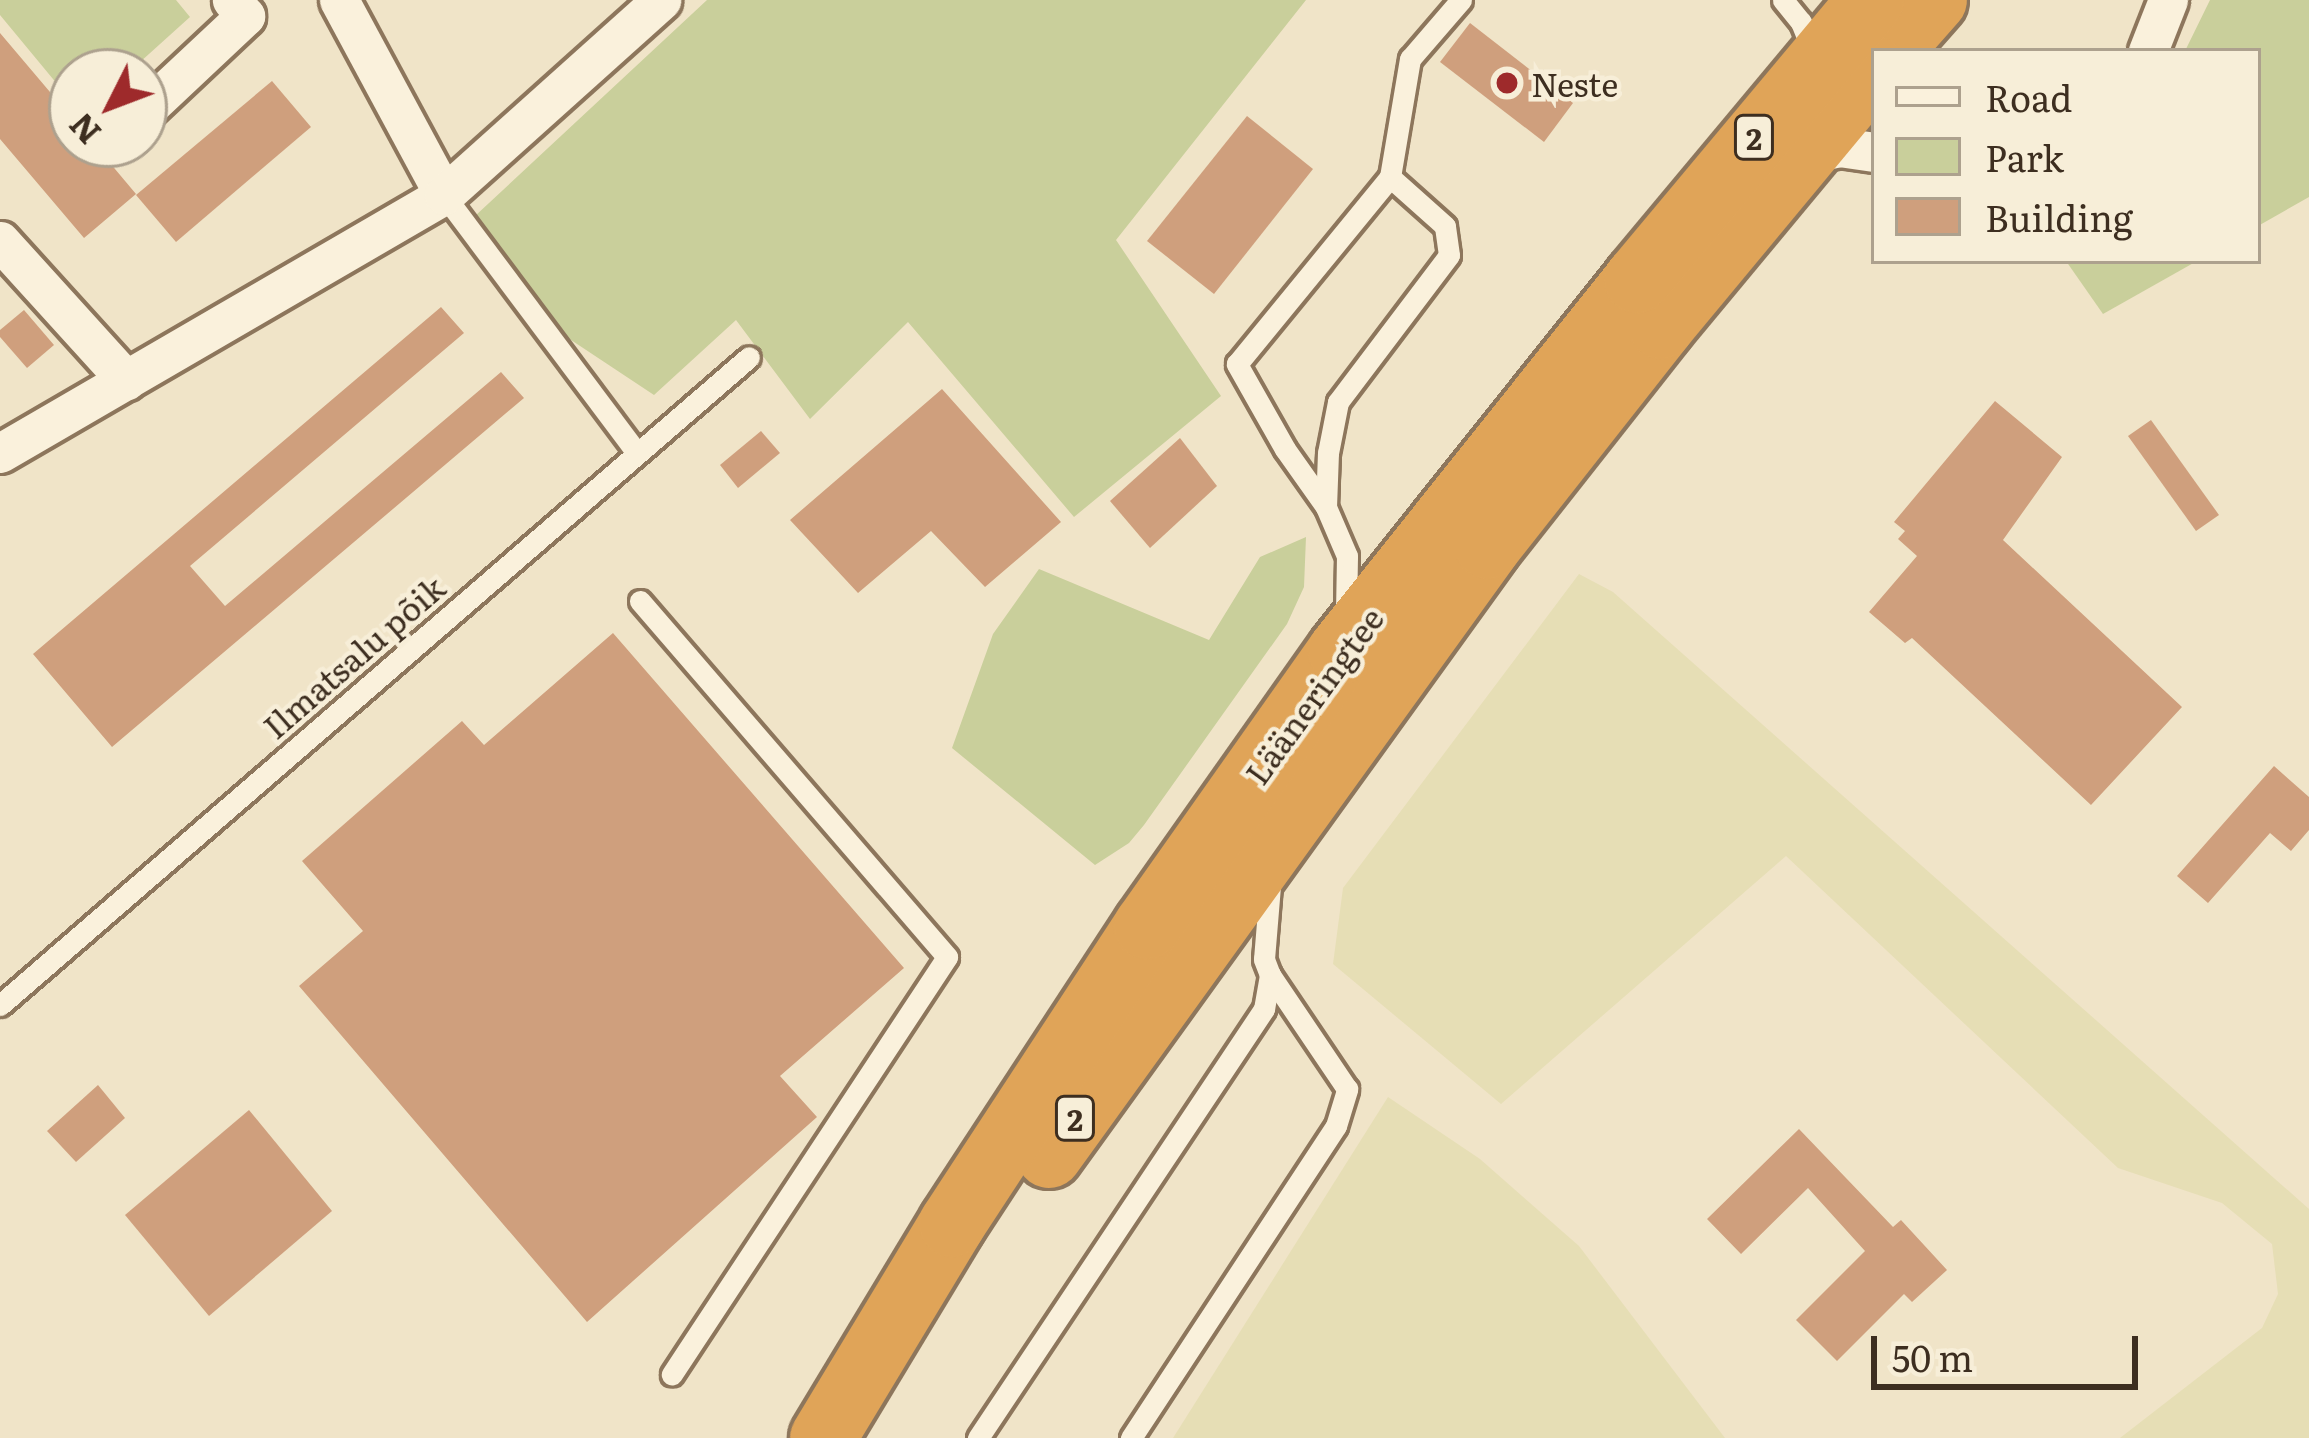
<!DOCTYPE html>
<html>
<head>
<meta charset="utf-8">
<style>
	body { margin:0 }
	#map { position:relative; width:2309px; height:1438px; overflow:hidden; background:#f0e4c8; font-family:Literata,serif }
	div>[style] { position:absolute }
	.farmland>* { inset:0; background:#e6deb5 }
	.green>* { inset:0; background:#c9cf9b }
	.building>* { inset:0; background:#cf9f7d }
	.roads { filter:drop-shadow(3px 0 #8d765c) drop-shadow(-3px 0 #8d765c) drop-shadow(0 3px #8d765c) drop-shadow(0 -3px #8d765c) }
	.lane>* { height:21px; margin:-10.5px; padding:0 10.5px; transform-origin:10.5px; border-radius:10.5px; background:#faf1dc }
	.street>* { height:39px; margin:-19.5px; padding:0 19.5px; transform-origin:19.5px; border-radius:19.5px; background:#faf1dc }
	.highway>* { height:66px; margin:-33px; padding:0 33px; transform-origin:33px; border-radius:33px; background:#e0a458 }
	.dots>* { width:33px; height:33px; translate:-50% -50%; box-sizing:border-box; border:6px solid #f7eed8; border-radius:50% }
	span { translate:-50% -50%; white-space:nowrap; text-align:center; line-height:1.15; -webkit-text-stroke:9px #f7eed8; paint-order:stroke }
	.shield-label span { padding:3px 9px; background:#f7eed8; border:3px solid; border-radius:9px; -webkit-text-stroke-width:0 }
	.shield-label { font-size:30px; color:#3d2e20; font-weight:700 }
	.poi-label { font-size:33px; color:#3d2e20 }
	.left { translate:0 -50%; text-align:left }
	.street-label { font-size:33px; color:#3d2e20 }
	.legend { position:absolute; left:1871px; top:48px; width:390px; height:216px; box-sizing:border-box; background:#f7eed8; border:3px solid #ada18e; margin:0; padding:15px 21px; list-style:none; font-size:36px; color:#3d2e20 }
	.legend li { display:flex; align-items:center; gap:24px; height:60px }
	.legend b { width:60px; border:3px solid #ada18e }
	.north { position:absolute; left:48px; top:48px; width:120px; height:120px; box-sizing:border-box; background:#f7eed8; border:3px solid #ada18e; border-radius:50%; rotate:228deg; font-size:33px; font-weight:700; line-height:48px; text-align:center; color:#3d2e20 }
	.north::after { content:''; display:block; margin:auto; width:42px; height:54px; background:#9e2a2b; clip-path:polygon(50% 0,100% 100%,50% 72%,0 100%) }
	.scale { position:absolute; left:1871px; top:1336px; width:267px; height:54px; box-sizing:border-box; border:6px solid #3d2e20; border-top:0; padding-left:15px; font-size:36px; line-height:42px; white-space:nowrap; color:#3d2e20; -webkit-text-stroke:9px #f7eed8; paint-order:stroke }
</style>
</head>
<body>
<div id="map">
	<div class="farmland">
		<div style="clip-path:polygon(1579px 574px,1613px 592px,2309px 1209px,2309px 1438px,2120px 1438px,2262px 1328px,2278px 1294px,2272px 1244px,2222px 1203px,2118px 1168px,1786px 856px,1501px 1104px,1333px 964px,1343px 888px)"></div>
		<div style="clip-path:polygon(1388px 1097px,1480px 1159px,1579px 1246px,1725px 1438px,1173px 1438px)"></div>
	</div>
	<div class="green">
		<div style="clip-path:polygon(0 0,176px 0,190px 17px,129px 72px,72px 72px,72px 102px,0 15px)"></div>
		<div style="clip-path:polygon(707px 0,1306px 0,1116px 240px,1221px 396px,1074px 517px,908px 322px,810px 419px,736px 320px,654px 395px,568px 338px,475px 216px)"></div>
		<div style="clip-path:polygon(2210px 0,2309px 0,2309px 197px,2258px 226px,2258px 51px,2185px 51px)"></div>
		<div style="clip-path:polygon(2066px 261px,2197px 261px,2103px 314px)"></div>
		<div style="clip-path:polygon(1306px 537px,1304px 587px,1287px 624px,1144px 825px,1129px 843px,1095px 865px,952px 748px,993px 634px,1039px 569px,1209px 640px,1260px 557px)"></div>
	</div>
	<div class="building">
		<div style="clip-path:polygon(1470px 23px,1573px 103px,1544px 142px,1440px 62px)"></div>
		<div style="clip-path:polygon(0 33px,72px 118px,72px 144px,94px 144px,136px 194px,84px 238px,0 139px)"></div>
		<div style="clip-path:polygon(272px 81px,311px 127px,176px 242px,136px 195px)"></div>
		<div style="clip-path:polygon(1247px 116px,1313px 169px,1214px 294px,1147px 241px)"></div>
		<div style="clip-path:polygon(441px 307px,464px 333px,190px 566px,225px 606px,501px 372px,524px 398px,112px 747px,33px 654px)"></div>
		<div style="clip-path:polygon(24px 310px,54px 345px,27px 368px,0 337px,0 330px)"></div>
		<div style="clip-path:polygon(942px 389px,1061px 522px,985px 587px,931px 531px,858px 593px,790px 520px)"></div>
		<div style="clip-path:polygon(1995px 401px,2062px 457px,2003px 540px,2182px 707px,2091px 805px,1912px 638px,1905px 643px,1869px 612px,1917px 556px,1898px 539px,1905px 531px,1894px 522px)"></div>
		<div style="clip-path:polygon(2151px 420px,2219px 515px,2196px 531px,2128px 436px)"></div>
		<div style="clip-path:polygon(761px 431px,780px 453px,738px 488px,720px 465px)"></div>
		<div style="clip-path:polygon(1180px 438px,1217px 486px,1150px 548px,1110px 501px)"></div>
		<div style="clip-path:polygon(613px 633px,904px 968px,780px 1076px,817px 1117px,587px 1322px,299px 986px,363px 931px,302px 861px,462px 721px,484px 745px)"></div>
		<div style="clip-path:polygon(2274px 766px,2309px 797px,2309px 830px,2291px 851px,2270px 833px,2208px 903px,2177px 876px)"></div>
		<div style="clip-path:polygon(98px 1085px,125px 1118px,76px 1162px,47px 1131px)"></div>
		<div style="clip-path:polygon(249px 1110px,332px 1211px,209px 1316px,125px 1215px)"></div>
		<div style="clip-path:polygon(1799px 1129px,1893px 1227px,1901px 1220px,1947px 1270px,1912px 1302px,1904px 1294px,1837px 1361px,1796px 1320px,1865px 1251px,1808px 1188px,1741px 1254px,1707px 1219px)"></div>
	</div>
	<div class="roads">
		<div class="lane">
			<div style="left:1783px;top:0;width:28px;rotate:51deg"></div>
			<div style="left:1801px;top:22px;width:35px;rotate:68deg"></div>
			<div style="left:444px;top:195px;width:322px;rotate:53.2deg"></div>
			<div style="left:1326px;top:507px;width:54px;rotate:-87.9deg"></div>
			<div style="left:1328px;top:453px;width:52px;rotate:-78.9deg"></div>
			<div style="left:1338px;top:402px;width:184px;rotate:-52.9deg"></div>
			<div style="left:1449px;top:255px;width:29px;rotate:-98deg"></div>
			<div style="left:1445px;top:226px;width:74px;rotate:-138.3deg"></div>
			<div style="left:640px;top:601px;width:470px;rotate:49.2deg"></div>
			<div style="left:947px;top:957px;width:500px;rotate:123.4deg"></div>
			<div style="left:1346px;top:613px;width:57px;rotate:-89deg"></div>
			<div style="left:1347px;top:556px;width:53px;rotate:-113.2deg"></div>
			<div style="left:1326px;top:507px;width:71px;rotate:-125.3deg"></div>
			<div style="left:1285px;top:449px;width:98px;rotate:-119.5deg"></div>
			<div style="left:1237px;top:364px;width:242px;rotate:-50.7deg"></div>
			<div style="left:1390px;top:177px;width:120px;rotate:-80.4deg"></div>
			<div style="left:1410px;top:59px;width:78px;rotate:-49.2deg"></div>
			<div style="left:0;top:1005px;width:990px;rotate:-40.86deg"></div>
			<div style="left:978px;top:1438px;width:516px;rotate:-56.31deg"></div>
			<div style="left:1264px;top:1009px;width:35px;rotate:-80deg"></div>
			<div style="left:1270px;top:975px;width:17px;rotate:-111deg"></div>
			<div style="left:1264px;top:959px;width:73px;rotate:-85.3deg"></div>
			<div style="left:1131px;top:1438px;width:373px;rotate:-56.7deg"></div>
			<div style="left:1336px;top:1126px;width:39px;rotate:-73deg"></div>
			<div style="left:1347px;top:1089px;width:138px;rotate:-124deg"></div>
		</div>
		<div class="street">
			<div style="left:339px;top:0;width:221px;rotate:61.7deg"></div>
			<div style="left:2148px;top:51px;width:55px;rotate:-68.6deg"></div>
			<div style="left:144px;top:111px;width:139px;rotate:-43.2deg"></div>
			<div style="left:245px;top:16px;width:21px;rotate:-129deg"></div>
			<div style="left:1802px;top:155px;width:38px;rotate:-12deg"></div>
			<div style="left:1839px;top:147px;width:35px;rotate:8deg"></div>
			<div style="left:0;top:241px;width:188px;rotate:47.8deg"></div>
			<div style="left:0;top:453px;width:514px;rotate:-30.16deg"></div>
			<div style="left:444px;top:195px;width:292px;rotate:-41.9deg"></div>
		</div>
		<div class="highway">
			<div style="left:1889px;top:51px;width:68px;rotate:-48.6deg"></div>
			<div style="left:1049px;top:1155px;width:751px;rotate:-54.21deg"></div>
			<div style="left:1488px;top:546px;width:280px;rotate:-51.8deg"></div>
			<div style="left:1661px;top:326px;width:334px;rotate:-50.3deg"></div>
			<div style="left:823px;top:1438px;width:250px;rotate:-58.9deg"></div>
			<div style="left:952px;top:1224px;width:356px;rotate:-56.8deg"></div>
			<div style="left:1147px;top:926px;width:337px;rotate:-54.8deg"></div>
			<div style="left:1341px;top:651px;width:475px;rotate:-51.4deg"></div>
			<div style="left:1637px;top:280px;width:365px;rotate:-50.1deg"></div>
		</div>
	</div>
	<div class="dots">
		<div style="left:1507px;top:83px;background:#9e2a2b"></div>
	</div>
	<div class="shield-label">
		<span style="left:1754px;top:137px">2</span>
		<span style="left:1075px;top:1118px">2</span>
	</div>
	<div class="poi-label">
		<span class="left" style="left:1531px;top:83px">Neste</span>
	</div>
	<div class="street-label">
		<span style="left:353px;top:656px;rotate:-41deg">Ilmatsalu põik</span>
		<span style="left:1313px;top:695px;rotate:-54deg">Lääneringtee</span>
	</div>
	<ul class="legend">
	<li><b style="height:15px;background:#faf1dc"></b>Road</li>
	<li><b style="height:33px;background:#c9cf9b"></b>Park</li>
	<li><b style="height:33px;background:#cf9f7d"></b>Building</li>
	</ul>
	<div class="north">N</div>
	<div class="scale">50 m</div>
</div>
</body>
</html>
